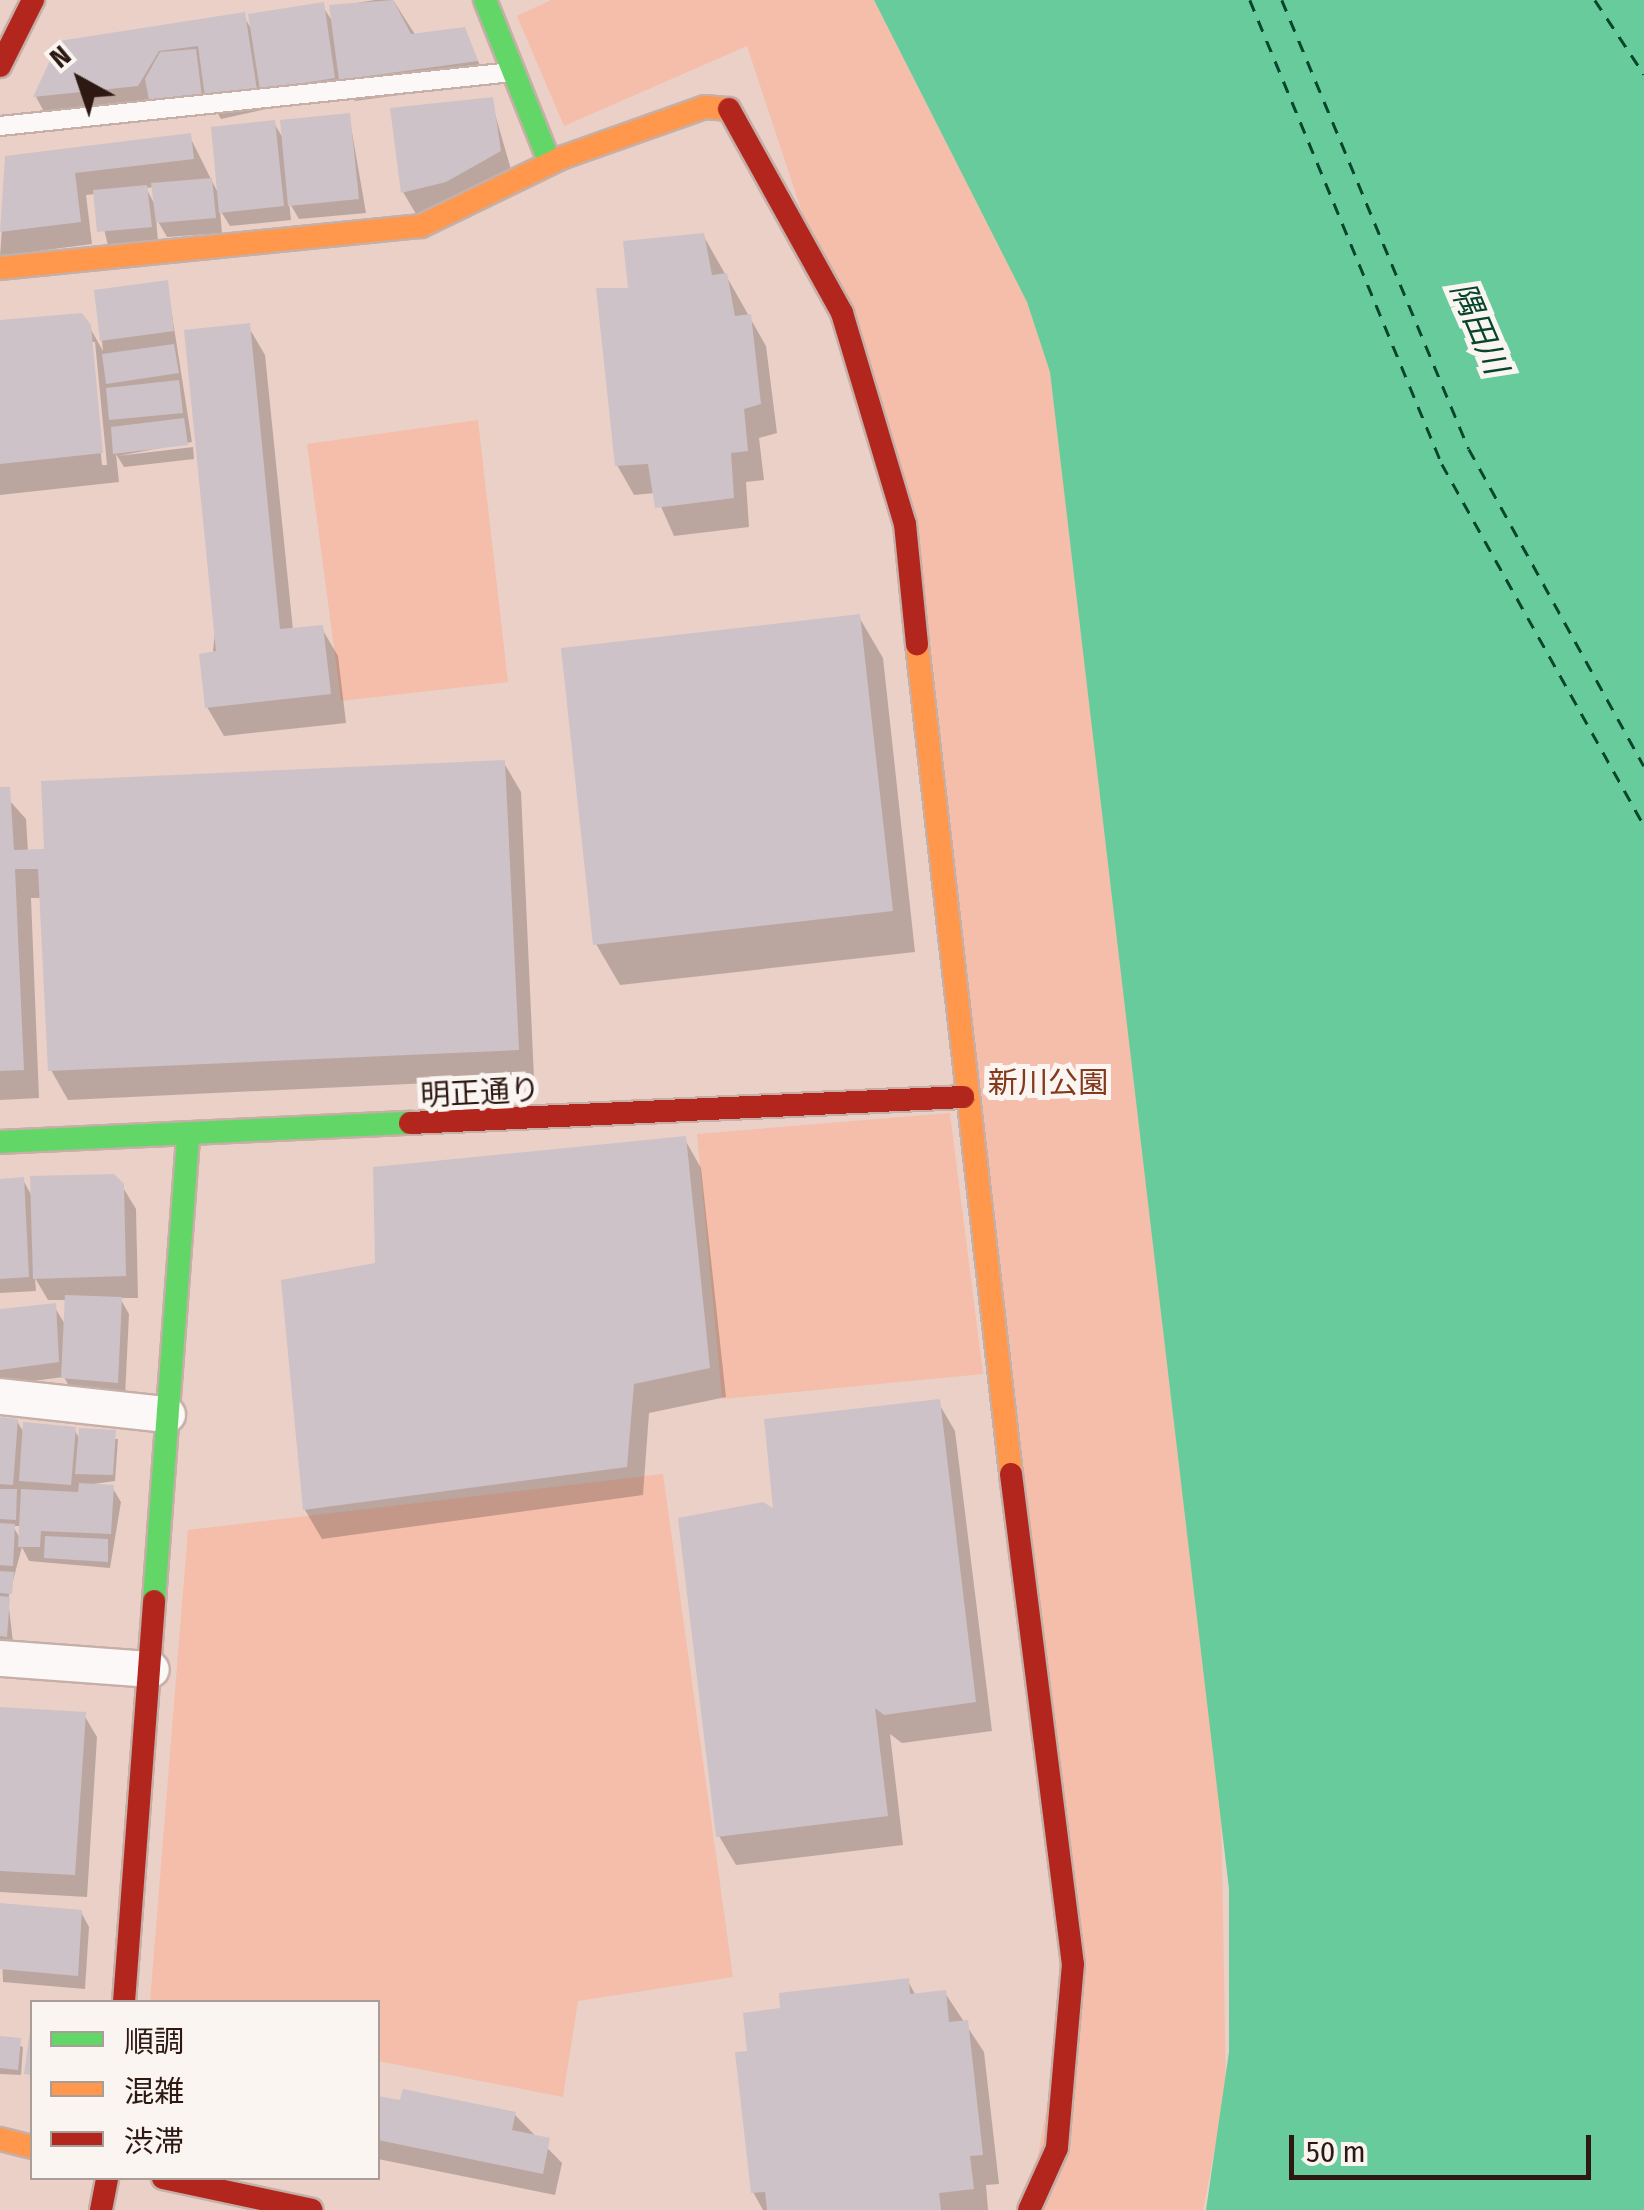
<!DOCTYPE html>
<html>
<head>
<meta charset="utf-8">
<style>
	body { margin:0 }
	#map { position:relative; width:1644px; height:2210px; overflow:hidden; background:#ead0c7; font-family:"Fira Sans Condensed","Noto Sans JP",sans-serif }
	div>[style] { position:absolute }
	.green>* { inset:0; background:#f4beab }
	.water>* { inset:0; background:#67cb9c }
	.shadow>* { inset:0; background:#0003 }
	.ferry>* { height:2.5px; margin-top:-1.25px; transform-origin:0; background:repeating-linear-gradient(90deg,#07452c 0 12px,transparent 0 22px) }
	.building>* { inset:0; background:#cdc2c8 }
	.roads { filter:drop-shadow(2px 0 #c5afa7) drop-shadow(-2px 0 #c5afa7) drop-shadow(0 2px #c5afa7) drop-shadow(0 -2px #c5afa7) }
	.lane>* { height:18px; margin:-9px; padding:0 9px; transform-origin:9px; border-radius:9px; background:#fcf8f7 }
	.street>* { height:35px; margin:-17.5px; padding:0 17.5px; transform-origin:17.5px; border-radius:17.5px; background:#fcf8f7 }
	.fast>* { height:22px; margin:-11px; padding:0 11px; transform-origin:11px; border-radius:11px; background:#63d668 }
	.slow>* { height:22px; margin:-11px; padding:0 11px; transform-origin:11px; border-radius:11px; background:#ff974d }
	.jam>* { height:22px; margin:-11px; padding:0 11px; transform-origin:11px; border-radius:11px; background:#b3261e }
	span { translate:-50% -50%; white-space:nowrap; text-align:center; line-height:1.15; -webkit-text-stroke:10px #fbf5f2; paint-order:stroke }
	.park-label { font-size:30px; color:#84391c }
	.street-label { font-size:30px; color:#2e1912 }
	.water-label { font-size:32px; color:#07452c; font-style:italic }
	.legend { position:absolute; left:30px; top:2000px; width:350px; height:180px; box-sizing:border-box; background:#fbf5f2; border:2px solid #a99d98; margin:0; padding:12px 18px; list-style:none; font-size:30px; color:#2e1912 }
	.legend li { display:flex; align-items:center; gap:20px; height:50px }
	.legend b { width:50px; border:2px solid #a99d98 }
	.north { position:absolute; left:30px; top:30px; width:100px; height:100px; -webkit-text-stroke:8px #fbf5f2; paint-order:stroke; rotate:320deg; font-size:28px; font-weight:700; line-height:40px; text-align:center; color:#2e1912 }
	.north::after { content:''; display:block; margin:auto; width:35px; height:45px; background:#2e1912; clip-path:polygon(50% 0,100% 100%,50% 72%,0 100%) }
	.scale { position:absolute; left:1289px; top:2135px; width:302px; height:45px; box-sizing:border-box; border:5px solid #2e1912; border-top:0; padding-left:12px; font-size:30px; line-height:35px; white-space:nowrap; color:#2e1912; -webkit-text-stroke:8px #fbf5f2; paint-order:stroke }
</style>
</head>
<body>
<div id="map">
	<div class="green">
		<div style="clip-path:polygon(551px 0,874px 0,1027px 302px,1050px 371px,1221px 1802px,1226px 2092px,1203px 2210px,1028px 2210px,1073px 1964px,905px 524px,747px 46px,564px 126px,517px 16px)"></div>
		<div style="clip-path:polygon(478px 420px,508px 682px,341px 701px,307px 444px)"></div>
		<div style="clip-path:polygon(950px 1113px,983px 1374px,722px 1399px,697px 1134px)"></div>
		<div style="clip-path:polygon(663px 1474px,733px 1977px,578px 2001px,563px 2097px,378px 2061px,378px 2002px,150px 2002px,188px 1530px)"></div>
	</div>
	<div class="water">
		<div style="clip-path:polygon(874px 0,1644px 0,1644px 2210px,1206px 2210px,1229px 2052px,1229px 1889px,1050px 372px,1027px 302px)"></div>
	</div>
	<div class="shadow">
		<div style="clip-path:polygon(375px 0,393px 0,416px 36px,464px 30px,488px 83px,355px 101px,339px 75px,342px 92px,221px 119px,207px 95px,209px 111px,160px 118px,152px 105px,48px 119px,36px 97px,60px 43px,243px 15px,253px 32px,322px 5px,334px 24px,331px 7px)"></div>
		<div style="clip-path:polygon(491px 100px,512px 173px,416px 214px,403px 192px)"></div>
		<div style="clip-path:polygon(evenodd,349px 115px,366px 213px,299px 219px,289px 202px,291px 220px,230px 226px,220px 210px,222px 233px,167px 237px,156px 218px,158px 242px,108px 246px,96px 194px,86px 195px,92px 244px,0 256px,7px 158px,189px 135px,220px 197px,274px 123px,284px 140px,349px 115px,154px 187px,156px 207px,146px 188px,154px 187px)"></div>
		<div style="clip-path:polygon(703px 235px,766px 346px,777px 433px,759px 438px,764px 480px,746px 482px,749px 527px,674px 536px,655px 493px,634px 495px,617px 465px,630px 290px)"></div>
		<div style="clip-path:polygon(evenodd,167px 283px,192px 442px,118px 456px,193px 447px,194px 459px,124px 467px,116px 454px,119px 482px,0 495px,0 323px,89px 326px,103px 351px,97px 292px,167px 283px,90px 342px,95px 342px,107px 465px,102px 465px,90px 342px)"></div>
		<div style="clip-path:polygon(248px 326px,265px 355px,293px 630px,321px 627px,338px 656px,346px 723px,224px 736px,207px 707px)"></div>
		<div style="clip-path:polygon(859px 617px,883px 658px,915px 952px,620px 985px,596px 944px)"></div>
		<div style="clip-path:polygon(504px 763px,521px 792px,534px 1078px,68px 1100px,51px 1070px,42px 898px,31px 898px,39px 1098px,0 1100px,0 790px,26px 819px,28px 852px)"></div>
		<div style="clip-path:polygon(684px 1138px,701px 1168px,726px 1397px,649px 1413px,643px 1495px,322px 1539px,305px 1510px,377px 1265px)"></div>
		<div style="clip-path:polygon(23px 1180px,33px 1198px,122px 1186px,136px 1209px,138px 1298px,120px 1298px,129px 1314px,125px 1397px,72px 1392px,64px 1377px,0 1385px,0 1312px,54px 1306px,66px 1326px,67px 1300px,48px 1300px,35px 1278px,36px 1291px,0 1293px,0 1181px)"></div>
		<div style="clip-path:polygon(938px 1402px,955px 1431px,992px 1731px,902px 1743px,890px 1734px,903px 1845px,736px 1865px,719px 1836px,776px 1512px)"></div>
		<div style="clip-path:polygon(evenodd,0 1420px,17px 1421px,25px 1435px,74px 1429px,80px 1440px,118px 1439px,115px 1481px,79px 1486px,112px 1487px,121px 1502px,110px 1568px,29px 1561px,22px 1547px,8px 1599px,14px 1651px,0 1649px,0 1420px,13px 1526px,22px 1526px,21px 1540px,13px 1526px)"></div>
		<div style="clip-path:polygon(0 1709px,84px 1715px,97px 1737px,87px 1897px,0 1892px)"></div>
		<div style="clip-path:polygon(0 1905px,81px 1912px,89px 1927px,85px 1989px,3px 1982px)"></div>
		<div style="clip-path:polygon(908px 1981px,916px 1996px,945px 1993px,984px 2052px,999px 2184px,986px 2185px,988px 2210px,763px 2210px,753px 2192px,749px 2053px,783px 2011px)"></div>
		<div style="clip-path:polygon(0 2039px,23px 2047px,21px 2075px,0 2074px)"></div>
		<div style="clip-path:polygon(378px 2098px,514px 2114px,562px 2163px,555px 2195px,378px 2159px)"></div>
	</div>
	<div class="ferry">
		<div style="left:1250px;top:0;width:502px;rotate:67.52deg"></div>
		<div style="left:1442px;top:464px;width:415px;rotate:60.8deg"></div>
		<div style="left:1282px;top:0;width:486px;rotate:67.4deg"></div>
		<div style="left:1469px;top:449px;width:362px;rotate:61.1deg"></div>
		<div style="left:1595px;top:0;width:89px;rotate:56.5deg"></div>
	</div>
	<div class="building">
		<div style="clip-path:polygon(393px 0,411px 34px,465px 27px,478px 61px,339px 80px,329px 5px)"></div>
		<div style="clip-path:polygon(324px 2px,335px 78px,260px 90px,248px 14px)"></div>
		<div style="clip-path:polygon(245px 12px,257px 90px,205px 97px,198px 46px,159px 51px,138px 86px,33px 97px,59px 41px)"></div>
		<div style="clip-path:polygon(196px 49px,202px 97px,150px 105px,145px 79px,160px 52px)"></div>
		<div style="clip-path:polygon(493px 97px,501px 151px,446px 182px,401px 193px,390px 108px)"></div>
		<div style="clip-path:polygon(350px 113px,359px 199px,288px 206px,280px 120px)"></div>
		<div style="clip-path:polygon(275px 120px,284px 206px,219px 213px,211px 127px)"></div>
		<div style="clip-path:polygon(191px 133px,194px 159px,75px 173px,81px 222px,0 232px,5px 156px)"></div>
		<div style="clip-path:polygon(212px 178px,216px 218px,156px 223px,151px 183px)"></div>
		<div style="clip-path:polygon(147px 185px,152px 227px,97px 232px,93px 190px)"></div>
		<div style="clip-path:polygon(704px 233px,712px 275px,727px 273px,735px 316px,751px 314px,761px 404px,744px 409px,748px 451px,731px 453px,734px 498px,655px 508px,648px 464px,615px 466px,596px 288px,628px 288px,623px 241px)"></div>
		<div style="clip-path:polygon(168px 280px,174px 331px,100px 341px,94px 290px)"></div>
		<div style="clip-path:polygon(82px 313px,91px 325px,103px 453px,0 464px,0 320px)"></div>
		<div style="clip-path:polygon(250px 323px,280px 629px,323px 625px,331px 694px,205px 708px,199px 654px,216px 651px,184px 330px)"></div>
		<div style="clip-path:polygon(174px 344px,179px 373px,106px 384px,102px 354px)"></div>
		<div style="clip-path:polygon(179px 380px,183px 413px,109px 420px,106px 388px)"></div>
		<div style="clip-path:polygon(184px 418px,188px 445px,113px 454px,111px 427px)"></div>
		<div style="clip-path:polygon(860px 614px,893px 911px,593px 945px,561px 648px)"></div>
		<div style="clip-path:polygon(505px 760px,519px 1050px,48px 1071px,38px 869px,15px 869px,24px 1070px,0 1071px,0 787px,10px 787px,14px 850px,44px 849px,41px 781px)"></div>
		<div style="clip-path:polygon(686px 1136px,710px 1368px,634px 1384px,627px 1467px,303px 1510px,281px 1280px,375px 1263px,373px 1167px)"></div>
		<div style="clip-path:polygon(114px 1174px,124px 1184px,126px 1276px,33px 1279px,30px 1176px)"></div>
		<div style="clip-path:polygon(24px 1177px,29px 1277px,0 1279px,0 1179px)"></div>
		<div style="clip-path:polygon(65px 1295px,122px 1297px,118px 1383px,61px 1378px)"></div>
		<div style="clip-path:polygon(56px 1303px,59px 1362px,0 1370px,0 1309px)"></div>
		<div style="clip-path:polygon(940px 1399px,976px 1702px,884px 1715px,875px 1708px,888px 1816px,716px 1837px,678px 1518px,763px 1502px,773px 1508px,764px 1419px)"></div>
		<div style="clip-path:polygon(0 1417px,18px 1419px,13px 1485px,0 1484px)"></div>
		<div style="clip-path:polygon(23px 1422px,76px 1427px,71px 1485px,19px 1481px)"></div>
		<div style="clip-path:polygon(79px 1428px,116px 1430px,113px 1475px,75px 1474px)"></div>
		<div style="clip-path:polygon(79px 1483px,114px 1485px,111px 1534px,41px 1531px,40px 1547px,18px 1547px,21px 1489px,78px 1492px)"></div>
		<div style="clip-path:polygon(0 1489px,17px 1489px,16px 1520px,0 1519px)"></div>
		<div style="clip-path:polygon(0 1523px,15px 1524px,13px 1566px,0 1565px)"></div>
		<div style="clip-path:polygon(45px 1536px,108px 1539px,108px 1562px,44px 1558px)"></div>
		<div style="clip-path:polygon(0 1571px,14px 1572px,12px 1594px,0 1593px)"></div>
		<div style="clip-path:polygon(0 1596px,10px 1597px,7px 1637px,0 1636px)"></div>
		<div style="clip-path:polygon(0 1707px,86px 1712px,75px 1875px,0 1871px)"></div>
		<div style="clip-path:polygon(0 1903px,82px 1910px,78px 1976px,0 1969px)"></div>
		<div style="clip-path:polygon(909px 1978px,910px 1994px,946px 1990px,949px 2022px,968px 2020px,983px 2155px,970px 2156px,974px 2189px,939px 2193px,941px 2210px,767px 2210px,765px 2192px,751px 2193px,735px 2052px,747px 2051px,743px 2013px,780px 2008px,779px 1993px)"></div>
		<div style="clip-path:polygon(30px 2030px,32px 2030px,32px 2075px,24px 2074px)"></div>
		<div style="clip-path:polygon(0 2036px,21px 2038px,18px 2070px,0 2068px)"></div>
		<div style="clip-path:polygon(403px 2089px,516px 2112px,512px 2130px,550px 2138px,543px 2174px,378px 2140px,378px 2096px,400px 2100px)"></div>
	</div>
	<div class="roads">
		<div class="lane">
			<div style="left:0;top:126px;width:515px;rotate:-6.02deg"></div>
		</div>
		<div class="street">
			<div style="left:0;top:1396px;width:168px;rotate:6.2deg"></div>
			<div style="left:0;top:1658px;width:151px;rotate:4.2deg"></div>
		</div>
		<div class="fast">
			<div style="left:485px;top:0;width:175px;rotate:68.3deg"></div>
			<div style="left:0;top:1142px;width:410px;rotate:-2.7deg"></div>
			<div style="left:154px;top:1601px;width:463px;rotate:-85.8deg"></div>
		</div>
		<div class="slow">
			<div style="left:0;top:268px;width:423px;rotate:-5.7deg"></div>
			<div style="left:421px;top:226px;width:156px;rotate:-25.9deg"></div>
			<div style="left:561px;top:158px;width:153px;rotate:-19.5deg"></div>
			<div style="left:705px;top:107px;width:24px;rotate:5deg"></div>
			<div style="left:917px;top:644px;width:835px;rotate:83.54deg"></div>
			<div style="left:0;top:2139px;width:33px;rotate:14deg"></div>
		</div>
		<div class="jam">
			<div style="left:0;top:66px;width:74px;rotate:-63.4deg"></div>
			<div style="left:729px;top:109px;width:233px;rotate:61deg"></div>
			<div style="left:842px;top:313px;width:220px;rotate:73.4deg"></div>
			<div style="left:905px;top:524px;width:121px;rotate:84.3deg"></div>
			<div style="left:410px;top:1123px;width:554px;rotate:-2.69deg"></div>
			<div style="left:1011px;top:1474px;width:494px;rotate:82.8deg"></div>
			<div style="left:1073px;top:1964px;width:185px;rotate:95deg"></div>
			<div style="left:1057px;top:2148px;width:68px;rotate:114.3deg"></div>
			<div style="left:124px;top:2002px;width:402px;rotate:-85.7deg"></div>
			<div style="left:163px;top:2178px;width:152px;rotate:12.1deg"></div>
			<div style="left:101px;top:2210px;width:33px;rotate:-79deg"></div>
		</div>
	</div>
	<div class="park-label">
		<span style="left:1048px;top:1083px">新川公園</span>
	</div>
	<div class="street-label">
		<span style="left:480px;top:1093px;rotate:-3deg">明正通り</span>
	</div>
	<div class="water-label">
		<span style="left:1479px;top:328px;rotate:67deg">隅田川</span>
	</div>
	<ul class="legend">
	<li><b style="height:12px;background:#63d668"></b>順調</li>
	<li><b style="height:12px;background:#ff974d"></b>混雑</li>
	<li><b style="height:12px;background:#b3261e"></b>渋滞</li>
	</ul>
	<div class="north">N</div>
	<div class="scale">50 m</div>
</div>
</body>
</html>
